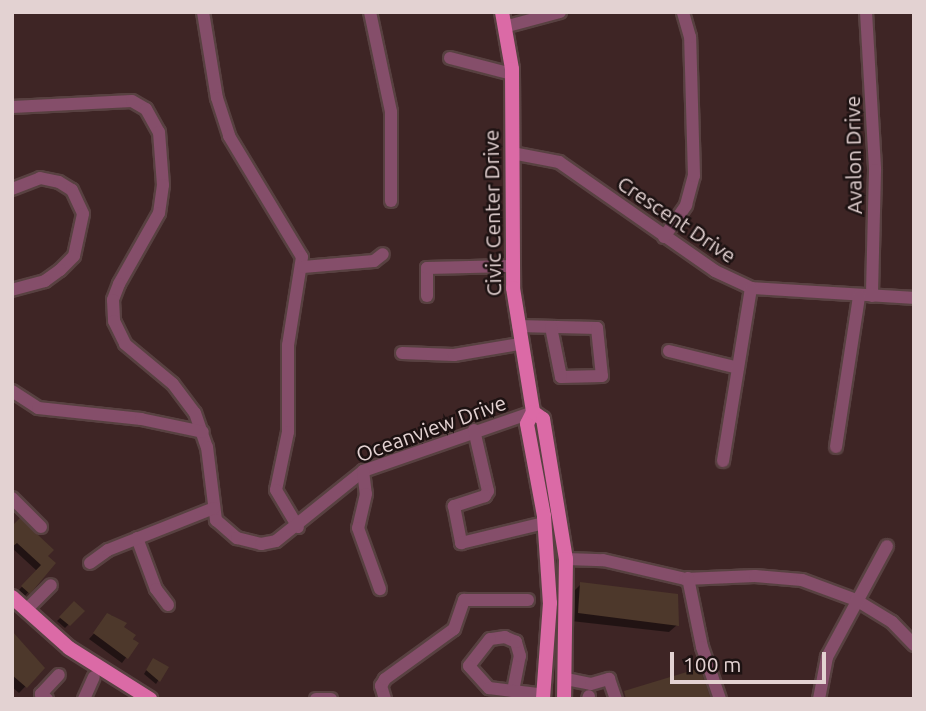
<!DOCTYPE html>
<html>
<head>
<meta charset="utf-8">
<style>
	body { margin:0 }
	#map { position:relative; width:926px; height:711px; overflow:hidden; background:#3e2525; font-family:Ubuntu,sans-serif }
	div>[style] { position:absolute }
	.shadow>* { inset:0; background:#0007 }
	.building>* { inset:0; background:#4d382b }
	.roads { filter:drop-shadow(2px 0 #584141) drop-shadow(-2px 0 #584141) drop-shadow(0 2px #584141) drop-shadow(0 -2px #584141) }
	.minor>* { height:12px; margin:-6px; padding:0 6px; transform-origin:6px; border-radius:6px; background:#854e6a }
	.major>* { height:14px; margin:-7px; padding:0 7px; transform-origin:7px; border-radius:7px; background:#db6aa6 }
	span { translate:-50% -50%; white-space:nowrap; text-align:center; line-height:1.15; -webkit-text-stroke:5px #1d1212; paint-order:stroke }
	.street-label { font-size:21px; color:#e3d2d2 }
	.frame { position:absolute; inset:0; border:14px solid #e3d2d2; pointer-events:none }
	.scale { position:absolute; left:670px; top:652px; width:156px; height:32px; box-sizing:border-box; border:4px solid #e3d2d2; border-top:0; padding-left:9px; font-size:21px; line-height:24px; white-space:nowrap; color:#e3d2d2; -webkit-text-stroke:5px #1d1212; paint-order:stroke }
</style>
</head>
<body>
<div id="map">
	<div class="shadow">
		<div style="clip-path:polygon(12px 528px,54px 563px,24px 597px,17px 592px,37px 571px,12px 548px)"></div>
		<div style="clip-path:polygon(581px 584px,677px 625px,669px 632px,571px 621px,573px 592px)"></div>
		<div style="clip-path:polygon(75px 604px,82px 611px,65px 628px,57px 621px)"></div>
		<div style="clip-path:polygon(111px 615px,124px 624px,122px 627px,137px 643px,122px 663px,89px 639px)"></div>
		<div style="clip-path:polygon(12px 634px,43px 668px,19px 693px,12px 687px)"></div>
		<div style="clip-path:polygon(150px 664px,166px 668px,156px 684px,144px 674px)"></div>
	</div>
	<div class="building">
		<div style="clip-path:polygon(20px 518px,54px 550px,48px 556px,56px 563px,30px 594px,21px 586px,41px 565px,17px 543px,12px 547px,12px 526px)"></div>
		<div style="clip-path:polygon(580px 582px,678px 594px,679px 626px,578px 613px)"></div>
		<div style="clip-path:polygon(74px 601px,85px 611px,70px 626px,59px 617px)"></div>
		<div style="clip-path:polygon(107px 613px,127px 623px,124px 627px,136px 635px,133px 639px,139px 643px,128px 659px,93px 633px)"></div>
		<div style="clip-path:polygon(12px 631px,45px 668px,27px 688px,12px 675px)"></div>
		<div style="clip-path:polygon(153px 658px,169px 667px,160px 682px,146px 670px)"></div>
		<div style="clip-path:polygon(700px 668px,711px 699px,626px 699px,624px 691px)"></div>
	</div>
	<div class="roads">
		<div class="minor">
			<div style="left:203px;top:12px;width:87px;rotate:80.8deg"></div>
			<div style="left:217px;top:98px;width:40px;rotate:72deg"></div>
			<div style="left:229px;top:136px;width:141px;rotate:58.9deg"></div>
			<div style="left:302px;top:257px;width:89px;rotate:99deg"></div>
			<div style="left:288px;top:345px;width:87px;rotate:90deg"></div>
			<div style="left:288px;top:432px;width:59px;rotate:101.7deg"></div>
			<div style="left:276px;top:490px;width:43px;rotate:59.3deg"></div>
			<div style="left:370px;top:12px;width:102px;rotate:78.1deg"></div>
			<div style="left:391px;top:112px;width:89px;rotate:90deg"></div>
			<div style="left:866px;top:12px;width:158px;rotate:86.7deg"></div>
			<div style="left:875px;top:170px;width:126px;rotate:91.4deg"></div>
			<div style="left:504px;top:27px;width:58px;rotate:-15deg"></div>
			<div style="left:450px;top:58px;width:64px;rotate:14.5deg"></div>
			<div style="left:12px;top:107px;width:120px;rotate:-2.9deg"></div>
			<div style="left:132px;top:101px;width:16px;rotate:30deg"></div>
			<div style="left:146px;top:109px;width:26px;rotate:61deg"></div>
			<div style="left:159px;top:132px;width:53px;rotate:85.7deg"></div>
			<div style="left:163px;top:185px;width:28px;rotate:98deg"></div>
			<div style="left:159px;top:213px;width:81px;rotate:119.4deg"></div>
			<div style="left:119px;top:284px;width:17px;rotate:111deg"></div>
			<div style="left:113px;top:300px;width:21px;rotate:87deg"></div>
			<div style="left:114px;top:321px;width:25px;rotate:64deg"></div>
			<div style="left:125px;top:344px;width:62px;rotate:39.8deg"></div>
			<div style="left:173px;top:384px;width:36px;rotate:53deg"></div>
			<div style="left:195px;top:413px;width:36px;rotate:71deg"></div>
			<div style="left:207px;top:447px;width:74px;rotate:83deg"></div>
			<div style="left:216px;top:520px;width:28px;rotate:41deg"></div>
			<div style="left:237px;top:538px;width:25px;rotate:14deg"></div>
			<div style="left:261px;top:544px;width:15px;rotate:-11deg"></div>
			<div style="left:276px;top:541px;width:112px;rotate:-38.8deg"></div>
			<div style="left:363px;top:471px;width:180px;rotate:-19.1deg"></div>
			<div style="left:512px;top:153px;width:48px;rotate:10.8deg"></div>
			<div style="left:559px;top:162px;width:190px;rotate:34.9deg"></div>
			<div style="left:715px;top:271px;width:40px;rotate:25deg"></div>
			<div style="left:751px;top:288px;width:163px;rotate:3.5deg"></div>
			<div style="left:12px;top:189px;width:30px;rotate:-21deg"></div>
			<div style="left:40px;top:178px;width:19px;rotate:12deg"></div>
			<div style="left:59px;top:182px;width:15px;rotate:32deg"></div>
			<div style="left:72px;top:190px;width:26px;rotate:65deg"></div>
			<div style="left:83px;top:214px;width:43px;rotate:102.1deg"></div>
			<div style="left:74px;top:256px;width:20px;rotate:135deg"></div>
			<div style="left:60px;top:270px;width:19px;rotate:144deg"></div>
			<div style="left:45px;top:281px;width:34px;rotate:165deg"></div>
			<div style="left:664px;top:237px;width:39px;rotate:-55deg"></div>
			<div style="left:686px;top:205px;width:30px;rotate:-75deg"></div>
			<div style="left:694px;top:176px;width:139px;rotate:-91.6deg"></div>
			<div style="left:690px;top:37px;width:26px;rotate:-106deg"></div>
			<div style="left:303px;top:267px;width:71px;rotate:-4.8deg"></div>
			<div style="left:374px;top:261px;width:11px;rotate:-38deg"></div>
			<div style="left:427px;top:296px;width:28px;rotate:-90deg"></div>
			<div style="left:427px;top:268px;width:85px;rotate:-1.3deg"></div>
			<div style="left:518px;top:326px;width:79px;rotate:1.5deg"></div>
			<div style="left:597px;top:328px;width:48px;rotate:84.1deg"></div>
			<div style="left:602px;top:376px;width:41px;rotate:178.6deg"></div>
			<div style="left:561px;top:377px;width:51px;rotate:-101.3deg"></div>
			<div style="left:669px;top:351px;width:71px;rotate:13.8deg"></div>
			<div style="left:402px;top:353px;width:52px;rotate:2.2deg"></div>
			<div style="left:454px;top:355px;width:67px;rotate:-9.5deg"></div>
			<div style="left:12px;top:391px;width:31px;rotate:33deg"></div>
			<div style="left:38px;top:408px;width:104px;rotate:6.1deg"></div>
			<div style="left:141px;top:419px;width:63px;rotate:11.8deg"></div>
			<div style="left:474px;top:430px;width:63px;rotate:77.1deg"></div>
			<div style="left:488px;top:491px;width:6px;rotate:121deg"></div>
			<div style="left:485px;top:496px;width:33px;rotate:162deg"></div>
			<div style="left:454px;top:506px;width:38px;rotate:79deg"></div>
			<div style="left:461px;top:543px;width:85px;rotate:-13.5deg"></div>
			<div style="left:836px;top:447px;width:153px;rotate:-81.3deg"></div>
			<div style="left:723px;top:461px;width:175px;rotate:-80.8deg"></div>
			<div style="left:363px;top:471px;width:23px;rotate:83deg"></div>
			<div style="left:366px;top:494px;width:35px;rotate:103deg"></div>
			<div style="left:358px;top:528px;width:65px;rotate:70.2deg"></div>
			<div style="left:12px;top:498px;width:41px;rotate:45deg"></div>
			<div style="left:137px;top:538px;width:54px;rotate:69.6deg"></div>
			<div style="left:156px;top:589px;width:20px;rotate:53deg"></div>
			<div style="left:566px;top:559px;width:37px;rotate:2deg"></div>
			<div style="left:603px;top:560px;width:84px;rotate:13deg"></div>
			<div style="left:685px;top:579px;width:70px;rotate:-2.5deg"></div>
			<div style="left:755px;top:576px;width:47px;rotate:4.9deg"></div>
			<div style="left:802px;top:580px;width:58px;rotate:20.3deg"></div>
			<div style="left:856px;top:600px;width:42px;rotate:31.4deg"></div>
			<div style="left:892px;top:622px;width:32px;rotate:46deg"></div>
			<div style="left:90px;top:563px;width:22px;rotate:-36deg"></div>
			<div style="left:108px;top:550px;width:114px;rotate:-21.6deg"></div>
			<div style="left:688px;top:578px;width:70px;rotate:78.5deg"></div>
			<div style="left:702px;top:647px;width:55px;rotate:70.9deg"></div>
			<div style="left:26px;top:610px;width:35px;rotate:-45deg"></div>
			<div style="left:566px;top:679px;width:25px;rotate:11deg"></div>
			<div style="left:591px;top:684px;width:19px;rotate:-16deg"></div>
			<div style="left:609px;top:679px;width:21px;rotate:71deg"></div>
			<div style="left:513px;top:691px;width:36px;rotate:-79deg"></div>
			<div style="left:520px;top:656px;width:15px;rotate:-106deg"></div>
			<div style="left:516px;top:642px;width:12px;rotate:-156deg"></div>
			<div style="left:505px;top:637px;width:15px;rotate:172deg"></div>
			<div style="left:490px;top:639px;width:34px;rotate:128deg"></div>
			<div style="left:469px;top:666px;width:30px;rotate:48deg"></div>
			<div style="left:489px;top:688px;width:24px;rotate:7deg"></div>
			<div style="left:513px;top:691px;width:31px;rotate:7deg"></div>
			<div style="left:47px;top:699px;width:8px;rotate:-140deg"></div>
			<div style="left:41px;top:694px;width:26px;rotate:-47deg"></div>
			<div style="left:84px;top:699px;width:24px;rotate:-66deg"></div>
			<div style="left:316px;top:699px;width:15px"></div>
			<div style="left:385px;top:699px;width:14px;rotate:-107deg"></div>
			<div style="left:381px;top:686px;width:8px;rotate:-60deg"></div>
			<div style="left:385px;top:679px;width:85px;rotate:-35.9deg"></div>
			<div style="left:454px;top:629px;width:31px;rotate:-71deg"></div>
			<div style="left:464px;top:600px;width:64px"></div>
			<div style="left:588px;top:699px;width:3px;rotate:-72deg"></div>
			<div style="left:819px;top:699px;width:43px;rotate:-79.2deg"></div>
			<div style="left:827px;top:657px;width:126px;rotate:-61.6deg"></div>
		</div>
		<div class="major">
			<div style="left:502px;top:12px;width:58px;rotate:80deg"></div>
			<div style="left:512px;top:69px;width:219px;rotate:89.7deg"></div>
			<div style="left:513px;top:288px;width:126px;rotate:80.8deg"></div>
			<div style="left:533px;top:412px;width:13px;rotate:117deg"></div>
			<div style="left:527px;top:424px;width:94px;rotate:79.5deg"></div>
			<div style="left:544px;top:516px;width:87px;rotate:86.1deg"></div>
			<div style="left:550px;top:603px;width:96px;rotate:94.2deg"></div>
			<div style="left:533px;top:412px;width:12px;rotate:35deg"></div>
			<div style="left:543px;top:419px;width:142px;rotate:80.7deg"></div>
			<div style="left:566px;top:559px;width:140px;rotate:90.8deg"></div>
			<div style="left:12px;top:597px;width:76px;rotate:41.8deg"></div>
			<div style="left:69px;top:648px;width:96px;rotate:32.2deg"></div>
		</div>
	</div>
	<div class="street-label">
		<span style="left:853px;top:155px;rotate:-91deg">Avalon Drive</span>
		<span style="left:492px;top:213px;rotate:-91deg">Civic Center Drive</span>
		<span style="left:677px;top:219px;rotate:34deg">Crescent Drive</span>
		<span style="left:431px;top:428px;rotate:-20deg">Oceanview Drive</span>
	</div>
	<div class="frame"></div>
	<div class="scale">100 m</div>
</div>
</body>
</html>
